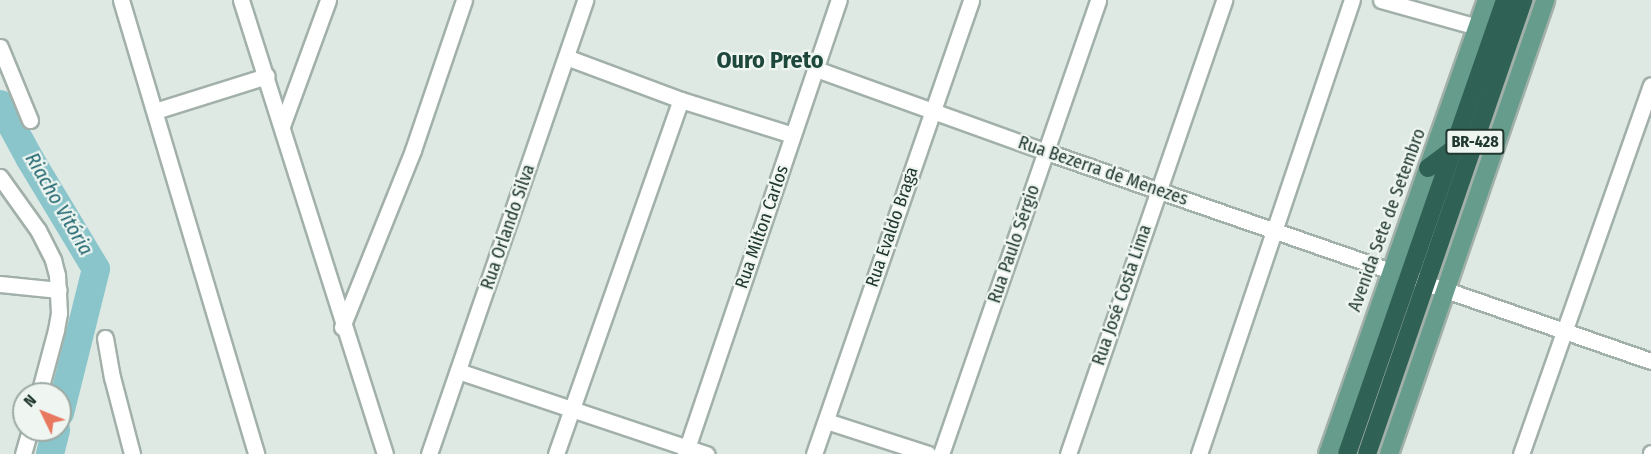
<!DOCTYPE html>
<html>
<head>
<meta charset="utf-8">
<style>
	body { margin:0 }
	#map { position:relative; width:1651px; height:454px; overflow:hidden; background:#dfe9e4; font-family:"Fira Sans Condensed",sans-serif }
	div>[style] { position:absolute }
	.river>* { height:28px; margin:-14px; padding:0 14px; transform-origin:14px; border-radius:14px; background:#8ac5cb }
	.roads { filter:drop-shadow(2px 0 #a2b0aa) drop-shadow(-2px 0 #a2b0aa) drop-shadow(0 2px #a2b0aa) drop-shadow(0 -2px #a2b0aa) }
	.minor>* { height:15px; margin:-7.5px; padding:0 7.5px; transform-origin:7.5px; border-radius:7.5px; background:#fff }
	.major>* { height:18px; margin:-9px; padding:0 9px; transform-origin:9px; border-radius:9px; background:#669c8b }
	.highway>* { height:18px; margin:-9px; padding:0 9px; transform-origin:9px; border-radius:9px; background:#2f6254 }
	span { translate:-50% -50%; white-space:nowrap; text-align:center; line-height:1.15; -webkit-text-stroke:4.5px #eff6f2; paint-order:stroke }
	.shield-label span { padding:2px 4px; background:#eff6f2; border:2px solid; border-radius:4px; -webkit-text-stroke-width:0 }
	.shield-label { font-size:16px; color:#213830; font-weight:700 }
	.street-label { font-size:18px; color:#213830 }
	.water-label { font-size:20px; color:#20666f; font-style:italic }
	.district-label { font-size:24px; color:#1f483c; font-weight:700 }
	.north { position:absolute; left:12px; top:382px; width:60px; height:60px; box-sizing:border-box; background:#eff6f2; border:2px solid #9daaa4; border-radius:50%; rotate:313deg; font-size:16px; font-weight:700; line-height:24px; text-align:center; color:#213830 }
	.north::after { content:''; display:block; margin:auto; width:21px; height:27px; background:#e8785e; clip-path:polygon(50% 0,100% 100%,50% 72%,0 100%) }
</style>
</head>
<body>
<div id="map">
	<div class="river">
		<div style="left:0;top:104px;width:63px;rotate:61.4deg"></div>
		<div style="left:30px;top:159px;width:128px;rotate:59deg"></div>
		<div style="left:96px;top:269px;width:148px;rotate:104deg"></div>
		<div style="left:50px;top:454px;width:25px;rotate:-76deg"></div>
	</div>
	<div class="roads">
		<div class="minor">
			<div style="left:121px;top:0;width:474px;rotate:73.4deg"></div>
			<div style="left:241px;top:0;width:476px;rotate:72.4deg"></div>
			<div style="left:1381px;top:0;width:100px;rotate:15.7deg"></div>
			<div style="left:0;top:47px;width:79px;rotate:67.7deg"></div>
			<div style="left:566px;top:57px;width:123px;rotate:20.5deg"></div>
			<div style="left:681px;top:100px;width:117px;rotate:17.4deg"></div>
			<div style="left:816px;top:69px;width:245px;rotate:19.8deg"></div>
			<div style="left:1047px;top:152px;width:639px;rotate:19.09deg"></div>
			<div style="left:155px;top:111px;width:117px;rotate:-17.4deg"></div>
			<div style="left:282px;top:126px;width:134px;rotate:-69.9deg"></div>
			<div style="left:0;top:177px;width:65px;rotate:54.4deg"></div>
			<div style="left:38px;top:230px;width:34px;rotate:63deg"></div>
			<div style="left:53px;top:260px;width:16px;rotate:75deg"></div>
			<div style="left:57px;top:275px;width:38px;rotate:87deg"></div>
			<div style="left:59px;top:313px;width:17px;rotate:100deg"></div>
			<div style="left:56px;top:330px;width:66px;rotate:104.9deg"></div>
			<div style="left:0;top:284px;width:59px;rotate:5.8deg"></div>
			<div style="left:342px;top:327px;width:191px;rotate:-68.1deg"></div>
			<div style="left:413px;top:150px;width:158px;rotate:-71.2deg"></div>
			<div style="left:105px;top:338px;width:40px;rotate:80deg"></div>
			<div style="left:112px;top:377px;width:80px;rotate:75.4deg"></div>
			<div style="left:458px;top:371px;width:262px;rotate:18.5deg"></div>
			<div style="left:826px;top:421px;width:107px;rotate:17.9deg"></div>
			<div style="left:23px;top:454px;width:25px;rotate:-74deg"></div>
			<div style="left:429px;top:454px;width:480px;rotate:-71deg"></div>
			<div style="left:556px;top:454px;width:375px;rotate:-70.6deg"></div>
			<div style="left:685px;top:454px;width:479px;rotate:-71.3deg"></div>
			<div style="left:814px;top:454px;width:480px;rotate:-70.9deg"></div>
			<div style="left:941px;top:454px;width:480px;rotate:-70.9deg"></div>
			<div style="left:1068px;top:454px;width:480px;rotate:-71deg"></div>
			<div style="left:1199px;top:454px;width:479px;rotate:-71.4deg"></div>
			<div style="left:1521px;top:454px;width:391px;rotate:-70.6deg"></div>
			<div style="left:1651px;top:454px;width:1px;rotate:-90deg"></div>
		</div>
		<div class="major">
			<div style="left:1328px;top:454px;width:481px;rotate:-70.7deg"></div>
			<div style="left:1389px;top:454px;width:480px;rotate:-71deg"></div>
		</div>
		<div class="highway">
			<div style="left:1428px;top:168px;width:31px;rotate:-37deg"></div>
			<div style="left:1347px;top:454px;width:481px;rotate:-70.8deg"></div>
			<div style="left:1367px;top:454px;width:480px;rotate:-71deg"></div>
		</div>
	</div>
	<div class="shield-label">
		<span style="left:1475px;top:142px">BR-428</span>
	</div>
	<div class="street-label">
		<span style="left:1103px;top:171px;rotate:19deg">Rua Bezerra de Menezes</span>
		<span style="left:1387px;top:220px;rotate:-70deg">Avenida Sete de Setembro</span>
		<span style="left:508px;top:227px;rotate:-71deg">Rua Orlando Silva</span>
		<span style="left:762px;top:227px;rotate:-71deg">Rua Milton Carlos</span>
		<span style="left:892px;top:227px;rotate:-71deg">Rua Evaldo Braga</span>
		<span style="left:1014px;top:244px;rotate:-71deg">Rua Paulo Sérgio</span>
		<span style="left:1122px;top:295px;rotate:-71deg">Rua José Costa Lima</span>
	</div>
	<div class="water-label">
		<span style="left:59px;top:204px;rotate:60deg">Riacho Vitória</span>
	</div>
	<div class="district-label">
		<span style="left:770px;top:61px">Ouro Preto</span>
	</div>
	<div class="north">N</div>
</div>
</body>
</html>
